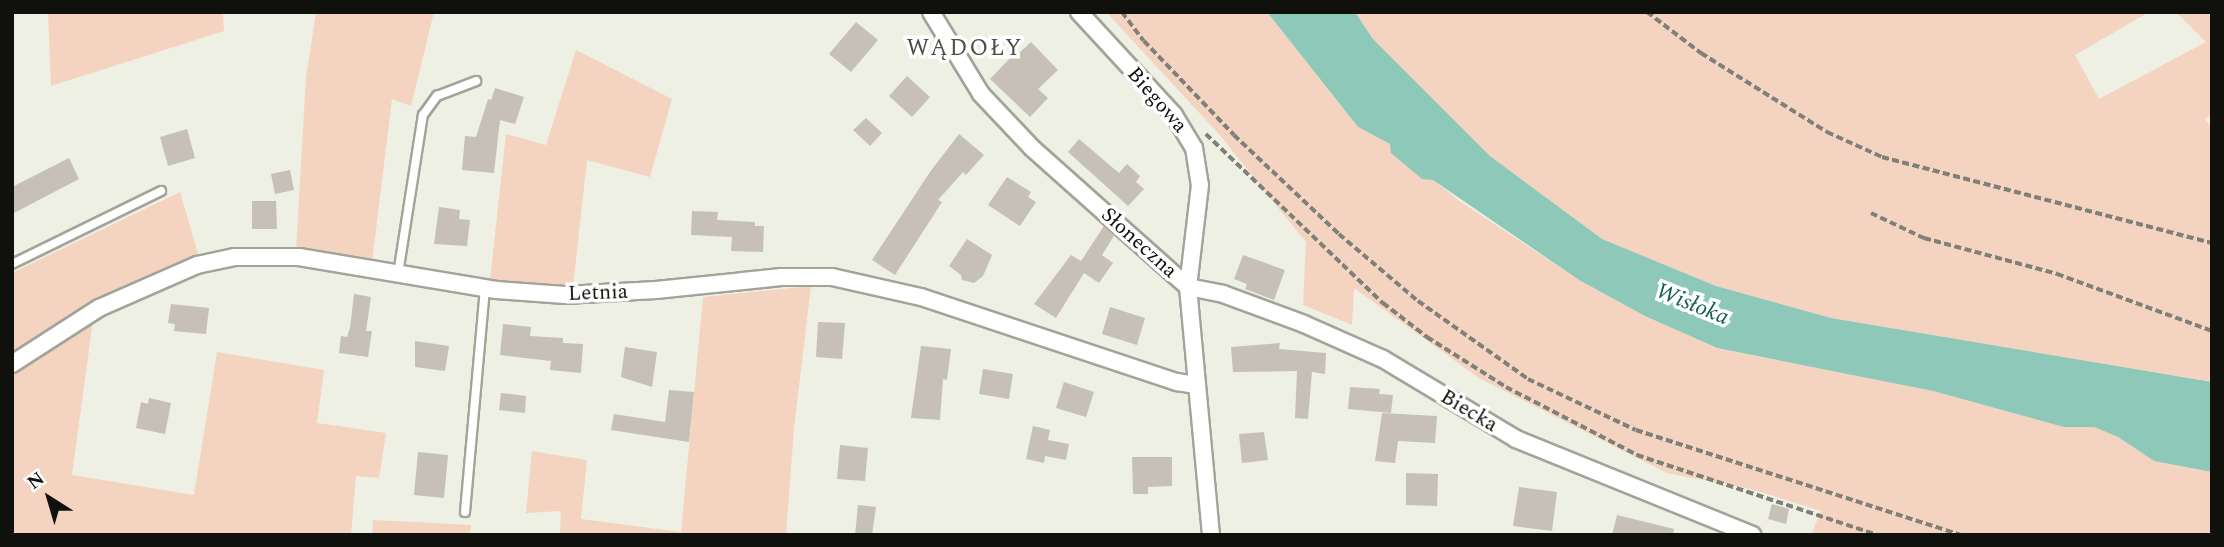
<!DOCTYPE html>
<html>
<head>
<meta charset="utf-8">
<style>
	body { margin:0 }
	#map { position:relative; width:2224px; height:547px; overflow:hidden; background:#eef0e4; font-family:Spectral,serif }
	div>[style] { position:absolute }
	.green>* { inset:0; background:#f4d3c1 }
	.water>* { inset:0; background:#8dc8b8 }
	.building>* { inset:0; background:#c6c0b6 }
	.path>* { height:3.5px; margin-top:-1.75px; transform-origin:0; background:repeating-linear-gradient(90deg,#7f8078 0 7px,transparent 0 10.5px) }
	.roads { filter:drop-shadow(2px 0 #a3a499) drop-shadow(-2px 0 #a3a499) drop-shadow(0 2px #a3a499) drop-shadow(0 -2px #a3a499) }
	.lane>* { height:8px; margin:-4px; padding:0 4px; transform-origin:4px; border-radius:4px; background:#fff }
	.street>* { height:16px; margin:-8px; padding:0 8px; transform-origin:8px; border-radius:8px; background:#fff }
	span { translate:-50% -50%; white-space:nowrap; text-align:center; line-height:1.15; -webkit-text-stroke:7px #fff; paint-order:stroke }
	.street-label { font-size:21px; color:#10110d }
	.neighbourhood-label { font-size:23px; color:#4d4e44; letter-spacing:2px }
	.water-label { font-size:23px; color:#146152; font-style:italic }
	.frame { position:absolute; inset:0; border:14px solid #10110d; pointer-events:none }
	.north { position:absolute; left:14px; top:463px; width:70px; height:70px; -webkit-text-stroke:5px #fff; paint-order:stroke; rotate:323deg; font-size:19px; font-weight:700; line-height:28px; text-align:center; color:#10110d }
	.north::after { content:''; display:block; margin:auto; width:24px; height:32px; background:#10110d; clip-path:polygon(50% 0,100% 100%,50% 72%,0 100%) }
</style>
</head>
<body>
<div id="map">
	<div class="green">
		<div style="clip-path:polygon(48px 12px,223px 12px,224px 31px,51px 86px)"></div>
		<div style="clip-path:polygon(316px 12px,434px 12px,411px 106px,392px 99px,372px 262px,296px 250px,306px 78px)"></div>
		<div style="clip-path:polygon(1106px 12px,1267px 12px,1358px 127px,1390px 144px,1458px 200px,1579px 280px,1645px 316px,1716px 348px,1933px 391px,2064px 427px,2094px 427px,2118px 437px,2154px 461px,2212px 472px,2212px 535px,1811px 535px,1821px 511px,1751px 489px,1667px 473px,1479px 378px,1354px 288px,1352px 325px,1303px 305px,1306px 242px,1218px 133px)"></div>
		<div style="clip-path:polygon(1355px 12px,2149px 12px,2075px 55px,2099px 99px,2206px 42px,2176px 12px,2212px 12px,2212px 114px,2205px 119px,2212px 128px,2212px 382px,1831px 318px,1716px 286px,1602px 239px,1490px 156px,1373px 39px)"></div>
		<div style="clip-path:polygon(576px 50px,672px 99px,650px 177px,587px 160px,573px 287px,490px 280px,506px 134px,546px 145px)"></div>
		<div style="clip-path:polygon(180px 192px,199px 257px,95px 303px,12px 355px,12px 273px)"></div>
		<div style="clip-path:polygon(811px 286px,794px 428px,786px 535px,560px 535px,561px 511px,526px 513px,532px 451px,587px 460px,581px 519px,681px 532px,703px 297px)"></div>
		<div style="clip-path:polygon(93px 320px,72px 475px,194px 495px,217px 352px,324px 370px,317px 423px,386px 433px,379px 478px,356px 476px,351px 535px,12px 535px,12px 372px)"></div>
		<div style="clip-path:polygon(373px 520px,471px 525px,470px 535px,372px 535px)"></div>
	</div>
	<div class="water">
		<div style="clip-path:polygon(1267px 12px,1355px 12px,1373px 39px,1490px 156px,1602px 239px,1716px 286px,1831px 318px,2212px 382px,2212px 472px,2154px 461px,2118px 437px,2094px 427px,2064px 427px,1933px 391px,1717px 348px,1645px 316px,1579px 280px,1433px 180px,1422px 179px,1391px 153px,1390px 144px,1358px 127px)"></div>
	</div>
	<div class="building">
		<div style="clip-path:polygon(856px 22px,878px 40px,851px 72px,829px 54px)"></div>
		<div style="clip-path:polygon(1031px 42px,1058px 70px,1038px 89px,1048px 98px,1030px 117px,990px 79px,1012px 56px,1014px 58px)"></div>
		<div style="clip-path:polygon(907px 76px,930px 97px,912px 117px,889px 96px)"></div>
		<div style="clip-path:polygon(495px 88px,524px 97px,515px 124px,500px 120px,494px 173px,462px 170px,465px 136px,476px 137px,488px 99px,491px 100px)"></div>
		<div style="clip-path:polygon(866px 118px,882px 133px,870px 146px,853px 130px)"></div>
		<div style="clip-path:polygon(187px 129px,195px 158px,168px 166px,160px 137px)"></div>
		<div style="clip-path:polygon(959px 134px,984px 155px,966px 175px,963px 172px,938px 200px,942px 202px,895px 275px,872px 260px,930px 172px)"></div>
		<div style="clip-path:polygon(1079px 139px,1119px 173px,1127px 164px,1140px 176px,1136px 182px,1144px 189px,1128px 206px,1068px 152px)"></div>
		<div style="clip-path:polygon(69px 158px,79px 179px,12px 214px,12px 187px)"></div>
		<div style="clip-path:polygon(290px 170px,294px 190px,275px 194px,271px 174px)"></div>
		<div style="clip-path:polygon(1007px 177px,1031px 192px,1028px 197px,1036px 202px,1020px 226px,988px 205px)"></div>
		<div style="clip-path:polygon(252px 201px,276px 201px,277px 229px,252px 229px)"></div>
		<div style="clip-path:polygon(439px 207px,460px 210px,459px 219px,470px 220px,467px 246px,434px 244px)"></div>
		<div style="clip-path:polygon(692px 211px,718px 212px,717px 220px,755px 222px,755px 226px,764px 226px,763px 252px,731px 251px,732px 237px,691px 235px)"></div>
		<div style="clip-path:polygon(1104px 226px,1114px 236px,1102px 255px,1113px 263px,1099px 283px,1084px 273px,1056px 318px,1034px 304px,1071px 255px,1081px 261px)"></div>
		<div style="clip-path:polygon(967px 239px,992px 255px,983px 276px,974px 283px,962px 280px,961px 275px,949px 266px)"></div>
		<div style="clip-path:polygon(1243px 255px,1285px 270px,1274px 300px,1245px 289px,1247px 284px,1234px 279px)"></div>
		<div style="clip-path:polygon(354px 294px,371px 297px,366px 331px,372px 331px,368px 357px,339px 353px,341px 336px,347px 337px,350px 328px)"></div>
		<div style="clip-path:polygon(171px 304px,209px 308px,206px 334px,174px 331px,175px 324px,168px 323px)"></div>
		<div style="clip-path:polygon(1110px 307px,1145px 318px,1137px 345px,1102px 334px)"></div>
		<div style="clip-path:polygon(818px 322px,845px 323px,842px 359px,816px 357px)"></div>
		<div style="clip-path:polygon(503px 324px,531px 327px,530px 336px,563px 338px,563px 343px,583px 344px,581px 373px,550px 370px,551px 361px,500px 355px)"></div>
		<div style="clip-path:polygon(415px 341px,449px 346px,445px 371px,415px 367px)"></div>
		<div style="clip-path:polygon(1280px 343px,1279px 349px,1326px 353px,1325px 374px,1312px 372px,1308px 419px,1295px 418px,1297px 371px,1233px 372px,1231px 347px)"></div>
		<div style="clip-path:polygon(921px 346px,951px 349px,947px 380px,943px 379px,940px 420px,911px 418px)"></div>
		<div style="clip-path:polygon(625px 347px,657px 352px,652px 387px,621px 377px)"></div>
		<div style="clip-path:polygon(983px 369px,1013px 374px,1009px 399px,979px 394px)"></div>
		<div style="clip-path:polygon(1064px 382px,1094px 392px,1086px 417px,1056px 408px)"></div>
		<div style="clip-path:polygon(1350px 387px,1380px 389px,1379px 394px,1393px 395px,1391px 413px,1348px 409px)"></div>
		<div style="clip-path:polygon(669px 390px,694px 392px,689px 442px,611px 430px,614px 414px,665px 422px)"></div>
		<div style="clip-path:polygon(501px 393px,526px 396px,525px 413px,499px 410px)"></div>
		<div style="clip-path:polygon(149px 398px,171px 403px,165px 434px,136px 428px,141px 402px,148px 404px)"></div>
		<div style="clip-path:polygon(1382px 413px,1437px 416px,1435px 443px,1398px 441px,1395px 463px,1375px 461px)"></div>
		<div style="clip-path:polygon(1033px 426px,1050px 430px,1048px 440px,1069px 444px,1066px 460px,1045px 456px,1044px 463px,1026px 459px)"></div>
		<div style="clip-path:polygon(1264px 432px,1268px 460px,1242px 463px,1239px 434px)"></div>
		<div style="clip-path:polygon(840px 445px,868px 448px,865px 481px,837px 479px)"></div>
		<div style="clip-path:polygon(418px 452px,448px 455px,444px 498px,414px 495px)"></div>
		<div style="clip-path:polygon(1132px 457px,1172px 457px,1172px 486px,1148px 487px,1148px 494px,1133px 494px)"></div>
		<div style="clip-path:polygon(1406px 473px,1438px 474px,1437px 506px,1406px 505px)"></div>
		<div style="clip-path:polygon(1519px 487px,1557px 492px,1552px 531px,1513px 526px)"></div>
		<div style="clip-path:polygon(1772px 504px,1789px 509px,1786px 524px,1768px 519px)"></div>
		<div style="clip-path:polygon(858px 505px,876px 507px,872px 535px,855px 535px)"></div>
		<div style="clip-path:polygon(1617px 515px,1674px 529px,1673px 535px,1612px 535px)"></div>
	</div>
	<div class="path">
		<div style="left:1122px;top:12px;width:36px;rotate:53deg"></div>
		<div style="left:1144px;top:41px;width:130px;rotate:46.2deg"></div>
		<div style="left:1234px;top:135px;width:144px;rotate:43.3deg"></div>
		<div style="left:1339px;top:234px;width:104px;rotate:40.3deg"></div>
		<div style="left:1418px;top:301px;width:135px;rotate:35.3deg"></div>
		<div style="left:1528px;top:379px;width:119px;rotate:25.3deg"></div>
		<div style="left:1636px;top:430px;width:342px;rotate:17.9deg"></div>
		<div style="left:1647px;top:12px;width:68px;rotate:37.2deg"></div>
		<div style="left:1701px;top:53px;width:149px;rotate:32.1deg"></div>
		<div style="left:1827px;top:132px;width:60px;rotate:24.4deg"></div>
		<div style="left:1882px;top:157px;width:341px;rotate:14.6deg"></div>
		<div style="left:1206px;top:134px;width:245px;rotate:43.7deg"></div>
		<div style="left:1383px;top:303px;width:56px;rotate:37.7deg"></div>
		<div style="left:1427px;top:337px;width:93px;rotate:32.3deg"></div>
		<div style="left:1506px;top:387px;width:148px;rotate:27.4deg"></div>
		<div style="left:1637px;top:455px;width:253px;rotate:18.4deg"></div>
		<div style="left:1871px;top:213px;width:59px;rotate:25.3deg"></div>
		<div style="left:1924px;top:238px;width:138px;rotate:15.1deg"></div>
		<div style="left:2057px;top:274px;width:165px;rotate:20.2deg"></div>
	</div>
	<div class="roads">
		<div class="lane">
			<div style="left:12px;top:264px;width:166px;rotate:-26.1deg"></div>
			<div style="left:398px;top:274px;width:161px;rotate:-81.1deg"></div>
			<div style="left:423px;top:115px;width:24px;rotate:-54deg"></div>
			<div style="left:437px;top:96px;width:42px;rotate:-21deg"></div>
			<div style="left:465px;top:512px;width:224px;rotate:-84.9deg"></div>
		</div>
		<div class="street">
			<div style="left:931px;top:12px;width:96px;rotate:58.6deg"></div>
			<div style="left:981px;top:94px;width:74px;rotate:46.6deg"></div>
			<div style="left:1032px;top:148px;width:209px;rotate:41.7deg"></div>
			<div style="left:1188px;top:287px;width:249px;rotate:84.7deg"></div>
			<div style="left:1079px;top:12px;width:140px;rotate:47.3deg"></div>
			<div style="left:1174px;top:115px;width:39px;rotate:59deg"></div>
			<div style="left:1194px;top:148px;width:37px;rotate:81deg"></div>
			<div style="left:1200px;top:185px;width:103px;rotate:96.7deg"></div>
			<div style="left:1188px;top:287px;width:36px;rotate:11deg"></div>
			<div style="left:1223px;top:294px;width:86px;rotate:20.3deg"></div>
			<div style="left:1304px;top:324px;width:86px;rotate:23.9deg"></div>
			<div style="left:1383px;top:359px;width:155px;rotate:31deg"></div>
			<div style="left:1516px;top:439px;width:255px;rotate:22.1deg"></div>
			<div style="left:12px;top:364px;width:103px;rotate:-32.8deg"></div>
			<div style="left:99px;top:308px;width:107px;rotate:-23.7deg"></div>
			<div style="left:197px;top:265px;width:39px;rotate:-12deg"></div>
			<div style="left:235px;top:257px;width:64px"></div>
			<div style="left:299px;top:257px;width:200px;rotate:9.5deg"></div>
			<div style="left:496px;top:290px;width:69px;rotate:4.1deg"></div>
			<div style="left:565px;top:295px;width:91px;rotate:-3.1deg"></div>
			<div style="left:656px;top:290px;width:126px;rotate:-5.9deg"></div>
			<div style="left:781px;top:277px;width:51px"></div>
			<div style="left:832px;top:277px;width:91px;rotate:12.7deg"></div>
			<div style="left:921px;top:297px;width:270px;rotate:18.4deg"></div>
			<div style="left:1177px;top:382px;width:20px;rotate:9deg"></div>
		</div>
	</div>
	<div class="street-label">
		<span style="left:1157px;top:100px;rotate:49deg">Biegowa</span>
		<span style="left:1139px;top:243px;rotate:42deg">Słoneczna</span>
		<span style="left:598px;top:293px;rotate:-2deg">Letnia</span>
		<span style="left:1469px;top:411px;rotate:31deg">Biecka</span>
	</div>
	<div class="neighbourhood-label">
		<span style="left:965px;top:49px">WĄDOŁY</span>
	</div>
	<div class="water-label">
		<span style="left:1692px;top:305px;rotate:22deg">Wisłoka</span>
	</div>
	<div class="frame"></div>
	<div class="north">N</div>
</div>
</body>
</html>
